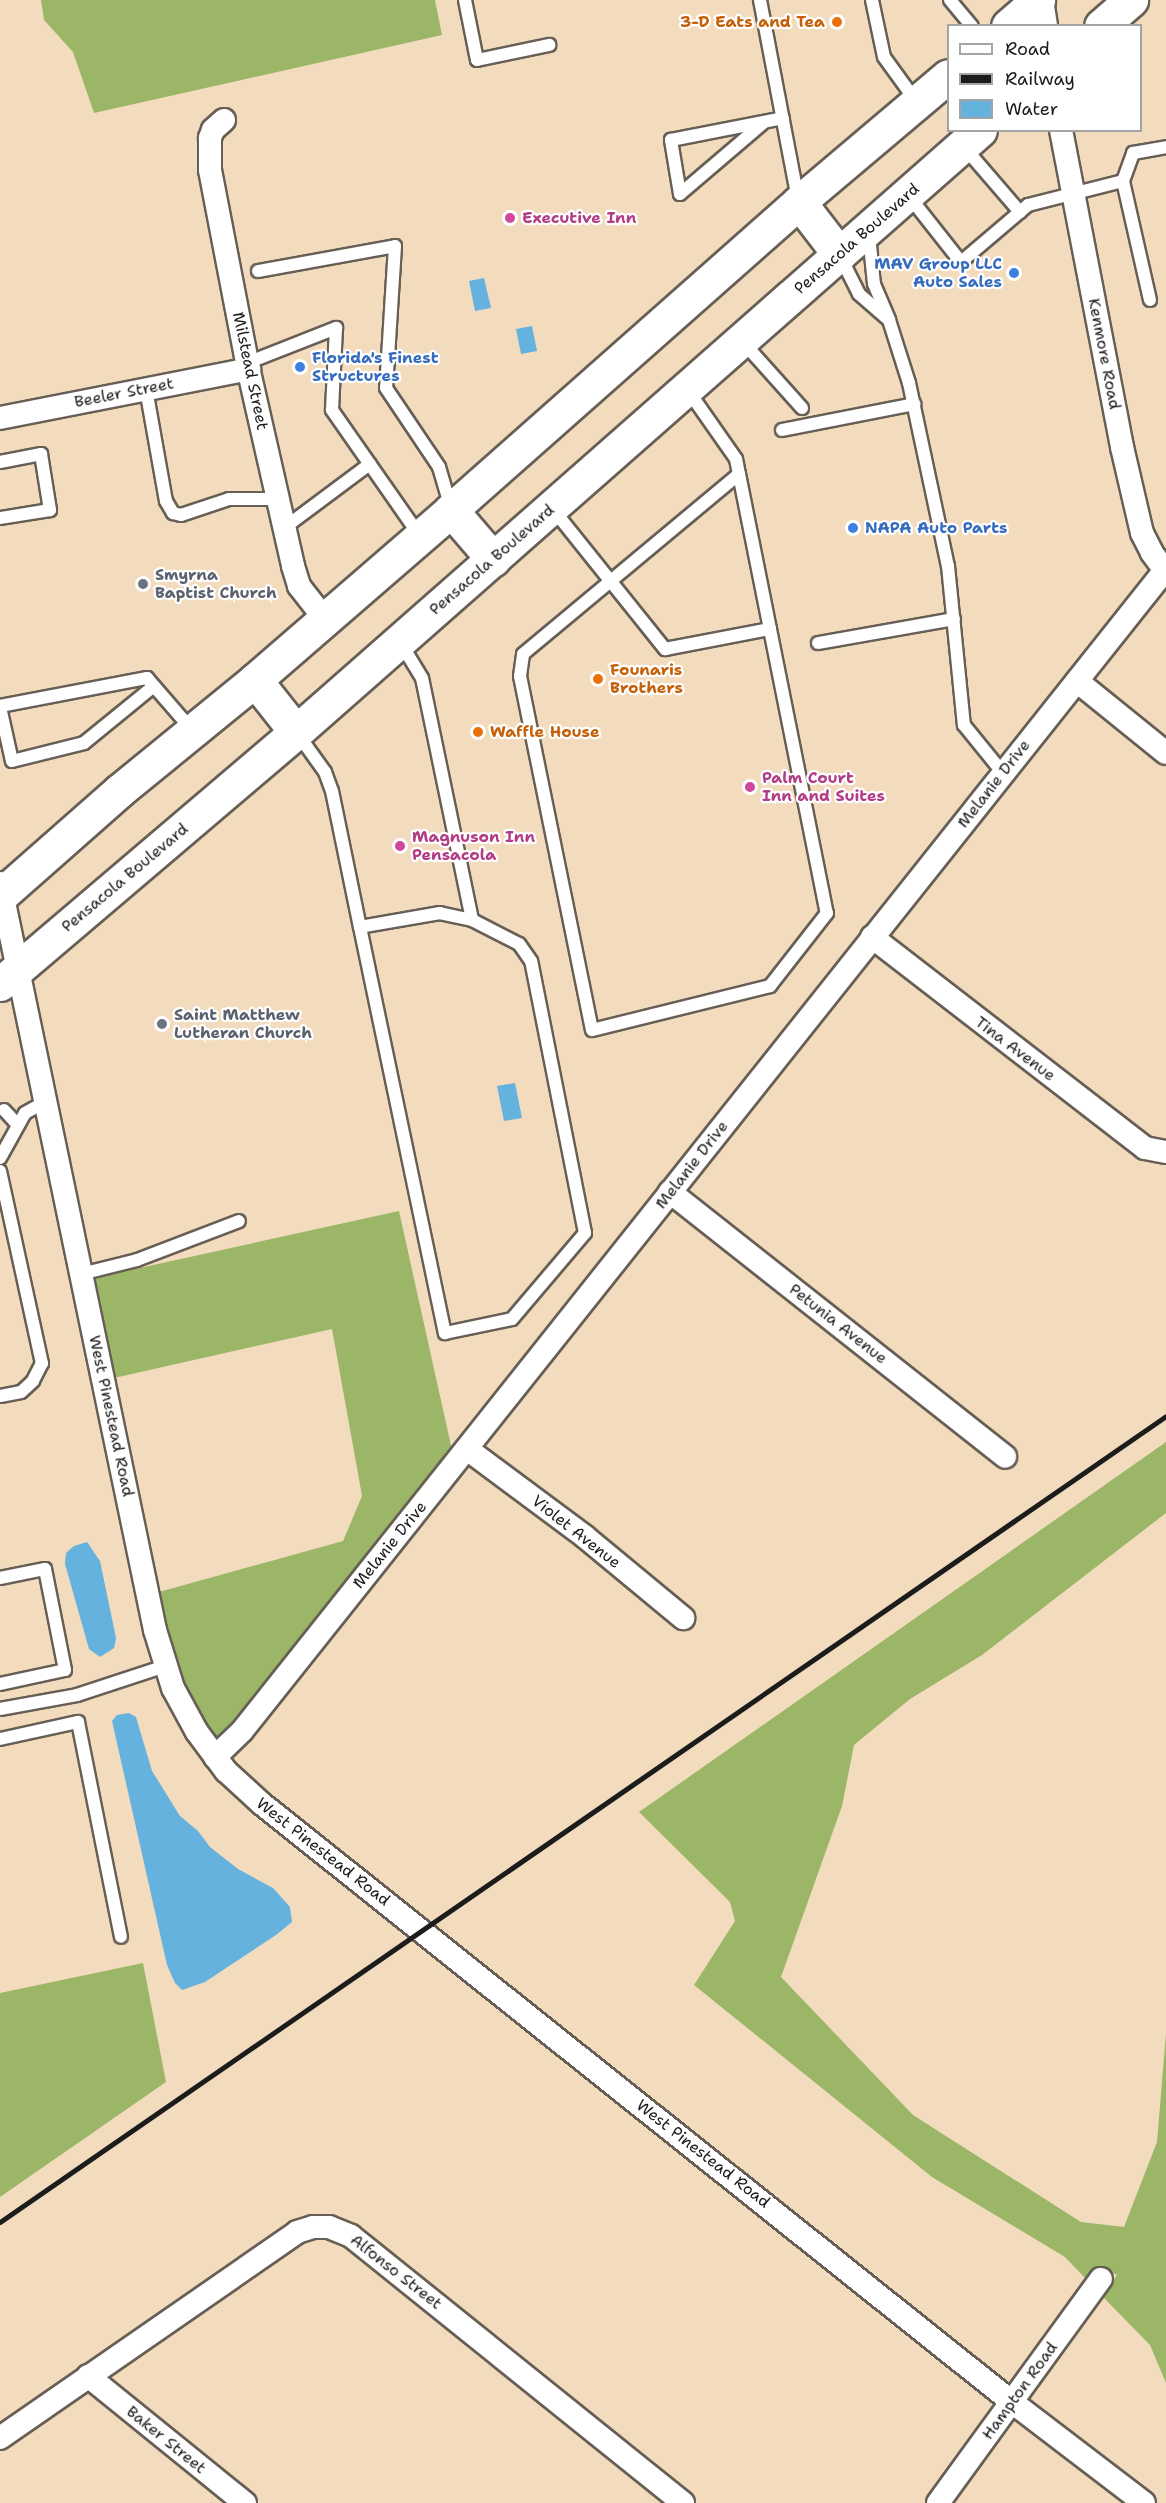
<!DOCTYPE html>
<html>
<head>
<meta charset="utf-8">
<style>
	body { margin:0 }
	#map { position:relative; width:1166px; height:2503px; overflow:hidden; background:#f3dcbe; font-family:"Shantell Sans",sans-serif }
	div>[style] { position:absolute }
	.forest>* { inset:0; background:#9cb668 }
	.water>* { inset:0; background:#65b2de }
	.roads { filter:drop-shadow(2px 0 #675f55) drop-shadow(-2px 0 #675f55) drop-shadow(0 2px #675f55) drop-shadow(0 -2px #675f55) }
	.service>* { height:12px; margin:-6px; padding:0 6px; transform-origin:6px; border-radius:6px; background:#fff }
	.minor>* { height:22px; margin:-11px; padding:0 11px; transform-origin:11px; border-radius:11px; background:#fff }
	.primary>* { height:33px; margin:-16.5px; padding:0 16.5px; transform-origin:16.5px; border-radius:16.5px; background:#fff }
	.rail>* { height:4.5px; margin:-2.25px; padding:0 2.25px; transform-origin:2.25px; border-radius:2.25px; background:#1c1c1c }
	.dots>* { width:16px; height:16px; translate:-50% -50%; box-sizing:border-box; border:3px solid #fff; border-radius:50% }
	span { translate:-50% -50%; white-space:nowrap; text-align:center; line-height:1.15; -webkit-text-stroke:4.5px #fff; paint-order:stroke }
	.food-label { font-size:16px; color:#c56008; font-weight:700 }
	.right { translate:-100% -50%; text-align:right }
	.left { translate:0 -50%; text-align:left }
	.hotel-label { font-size:16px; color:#b23c85; font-weight:700 }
	.street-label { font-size:16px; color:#1c1c1c }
	.shop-label { font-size:16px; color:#366cbe; font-weight:700 }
	.worship-label { font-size:16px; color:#5b616d; font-weight:700 }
	.legend { position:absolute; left:947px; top:24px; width:195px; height:108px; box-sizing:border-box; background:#fff; border:2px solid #a4a4a4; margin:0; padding:8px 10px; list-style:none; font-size:18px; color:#1c1c1c }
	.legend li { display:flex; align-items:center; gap:12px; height:30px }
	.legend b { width:30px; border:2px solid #a4a4a4 }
</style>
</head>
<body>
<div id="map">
	<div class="forest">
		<div style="clip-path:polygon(41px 0,435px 0,442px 35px,94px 113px,73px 52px,44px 20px)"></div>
		<div style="clip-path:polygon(399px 1211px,452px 1450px,218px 1742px,184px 1684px,176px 1662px,159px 1592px,343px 1541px,362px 1496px,332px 1329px,114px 1378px,94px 1278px)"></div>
		<div style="clip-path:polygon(1166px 1442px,1166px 1513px,982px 1655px,910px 1699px,854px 1745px,842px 1806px,781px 1977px,913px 2115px,1081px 2222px,1124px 2227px,1157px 2142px,1166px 2033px,1166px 2383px,1150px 2345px,1102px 2296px,1117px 2275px,1099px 2266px,1088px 2281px,1065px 2257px,932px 2177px,694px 1985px,735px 1921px,730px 1902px,639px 1812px)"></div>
		<div style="clip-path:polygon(143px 1963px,166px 2082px,0 2197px,0 1993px)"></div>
	</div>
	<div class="water">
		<div style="clip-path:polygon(484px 278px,491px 308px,475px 311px,469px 281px)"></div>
		<div style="clip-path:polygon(532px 326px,537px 351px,521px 354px,516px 329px)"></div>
		<div style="clip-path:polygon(515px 1083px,522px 1118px,504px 1121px,497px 1086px)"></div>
		<div style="clip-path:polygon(87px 1542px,100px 1561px,116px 1638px,114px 1648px,100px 1657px,89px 1649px,65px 1564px,66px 1553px,74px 1546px)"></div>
		<div style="clip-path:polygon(129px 1713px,136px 1717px,152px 1771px,180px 1816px,198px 1831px,210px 1847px,238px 1869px,273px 1888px,290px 1907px,292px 1922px,276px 1935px,205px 1982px,182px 1990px,175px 1983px,167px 1965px,112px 1721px,117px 1715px)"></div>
	</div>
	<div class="roads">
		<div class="service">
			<div style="left:465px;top:0;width:61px;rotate:78.7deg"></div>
			<div style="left:477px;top:60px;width:74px;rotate:-11.8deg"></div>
			<div style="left:760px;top:0;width:203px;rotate:79.2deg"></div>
			<div style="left:872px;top:0;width:58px;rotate:78.1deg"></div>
			<div style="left:884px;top:57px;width:54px;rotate:54deg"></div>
			<div style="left:950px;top:0;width:34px;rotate:50deg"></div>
			<div style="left:964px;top:147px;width:86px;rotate:49.3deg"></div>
			<div style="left:680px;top:194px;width:55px;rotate:-99.5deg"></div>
			<div style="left:671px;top:140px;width:114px;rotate:-11.1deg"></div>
			<div style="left:680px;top:194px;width:109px;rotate:-40.5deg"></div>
			<div style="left:908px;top:195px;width:85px;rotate:51.7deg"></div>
			<div style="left:961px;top:262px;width:88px;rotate:-40.4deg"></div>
			<div style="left:1028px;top:205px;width:98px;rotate:-14.2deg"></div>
			<div style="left:869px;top:235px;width:49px;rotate:84.2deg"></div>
			<div style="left:874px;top:284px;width:39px;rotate:67deg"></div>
			<div style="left:889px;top:320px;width:66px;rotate:72.4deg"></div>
			<div style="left:909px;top:383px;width:187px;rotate:78deg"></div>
			<div style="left:948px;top:566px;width:160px;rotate:84.3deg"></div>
			<div style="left:964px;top:725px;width:62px;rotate:50.9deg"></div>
			<div style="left:840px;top:256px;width:42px;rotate:63.4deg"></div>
			<div style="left:859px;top:294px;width:40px;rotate:41deg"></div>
			<div style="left:258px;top:271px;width:139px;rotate:-10.3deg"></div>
			<div style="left:395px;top:246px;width:142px;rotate:93.6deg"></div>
			<div style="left:386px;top:388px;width:95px;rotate:56.1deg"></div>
			<div style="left:439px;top:467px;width:43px;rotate:73.7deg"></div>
			<div style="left:1150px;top:300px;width:122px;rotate:-102.8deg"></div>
			<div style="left:1123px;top:181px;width:30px;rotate:-70deg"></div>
			<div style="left:1133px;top:153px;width:34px;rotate:-10deg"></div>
			<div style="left:742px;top:341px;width:90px;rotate:48.2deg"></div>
			<div style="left:247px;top:363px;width:96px;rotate:-21.5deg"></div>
			<div style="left:336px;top:328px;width:82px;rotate:92.8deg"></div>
			<div style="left:332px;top:410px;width:154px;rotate:55.1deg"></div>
			<div style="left:146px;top:389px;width:114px;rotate:79.9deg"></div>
			<div style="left:166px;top:501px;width:14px;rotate:60deg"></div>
			<div style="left:173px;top:513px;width:8px;rotate:14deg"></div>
			<div style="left:181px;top:515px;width:51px;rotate:-18.4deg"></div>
			<div style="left:229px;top:499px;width:49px"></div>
			<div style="left:687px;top:389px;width:85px;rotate:55deg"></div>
			<div style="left:736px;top:459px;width:15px;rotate:79deg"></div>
			<div style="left:739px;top:474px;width:448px;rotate:78.7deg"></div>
			<div style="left:827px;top:913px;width:93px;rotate:128deg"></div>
			<div style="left:770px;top:986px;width:183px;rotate:166.1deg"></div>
			<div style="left:592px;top:1030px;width:361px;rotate:-101.5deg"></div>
			<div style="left:520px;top:676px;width:22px;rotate:-82deg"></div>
			<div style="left:523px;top:654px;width:281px;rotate:-39.8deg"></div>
			<div style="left:782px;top:430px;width:135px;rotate:-11.1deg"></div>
			<div style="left:0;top:462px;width:42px;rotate:-11deg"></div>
			<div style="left:41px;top:454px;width:57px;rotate:80.9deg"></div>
			<div style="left:50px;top:510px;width:51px;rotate:170.9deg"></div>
			<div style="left:552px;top:508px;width:181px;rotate:51.3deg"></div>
			<div style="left:665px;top:649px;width:107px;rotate:-10.8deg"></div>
			<div style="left:284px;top:528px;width:107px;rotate:-36.7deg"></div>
			<div style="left:400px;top:642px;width:42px;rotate:58.6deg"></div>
			<div style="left:422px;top:678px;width:247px;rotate:78.3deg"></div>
			<div style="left:818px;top:643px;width:138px;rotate:-10deg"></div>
			<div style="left:0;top:706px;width:150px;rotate:-10.8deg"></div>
			<div style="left:147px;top:678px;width:69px;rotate:49.1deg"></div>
			<div style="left:0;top:707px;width:55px;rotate:77.5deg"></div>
			<div style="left:12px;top:761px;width:74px;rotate:-14deg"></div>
			<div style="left:84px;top:743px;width:90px;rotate:-39.2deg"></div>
			<div style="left:297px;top:733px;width:48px;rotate:54.3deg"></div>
			<div style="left:325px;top:772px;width:20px;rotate:70deg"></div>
			<div style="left:332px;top:791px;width:139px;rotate:78.4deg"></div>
			<div style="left:360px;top:927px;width:415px;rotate:78.2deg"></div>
			<div style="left:445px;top:1333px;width:68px;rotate:-11.8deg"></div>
			<div style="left:512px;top:1319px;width:113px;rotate:-49.7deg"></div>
			<div style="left:585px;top:1233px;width:277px;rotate:-101.2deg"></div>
			<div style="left:531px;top:961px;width:21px;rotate:-125deg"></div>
			<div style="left:519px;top:944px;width:53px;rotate:-152.9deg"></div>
			<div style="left:472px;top:920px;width:33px;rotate:-168deg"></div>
			<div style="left:440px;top:913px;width:81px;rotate:170.1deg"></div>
			<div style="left:4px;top:1110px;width:19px;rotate:47deg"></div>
			<div style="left:0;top:1158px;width:51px;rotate:-60.9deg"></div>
			<div style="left:25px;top:1113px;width:25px;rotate:-29deg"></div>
			<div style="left:0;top:1171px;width:197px;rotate:77.7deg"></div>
			<div style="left:42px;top:1363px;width:20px;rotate:117deg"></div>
			<div style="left:33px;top:1381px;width:16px;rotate:137deg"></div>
			<div style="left:21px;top:1392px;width:21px;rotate:169deg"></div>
			<div style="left:81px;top:1274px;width:58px;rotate:-14deg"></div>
			<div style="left:137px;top:1260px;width:109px;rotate:-20.9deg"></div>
			<div style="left:0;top:1578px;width:46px;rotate:-11.3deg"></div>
			<div style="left:45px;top:1569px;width:103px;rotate:78.8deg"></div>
			<div style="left:65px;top:1670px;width:66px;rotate:167.8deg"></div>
			<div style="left:0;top:1709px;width:78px;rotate:-10.3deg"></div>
			<div style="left:77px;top:1695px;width:93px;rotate:-18.2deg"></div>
			<div style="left:0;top:1739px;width:80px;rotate:-12.3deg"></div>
			<div style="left:78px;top:1722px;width:219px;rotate:78.7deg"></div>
		</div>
		<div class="minor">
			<div style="left:1042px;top:0;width:26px;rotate:81deg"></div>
			<div style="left:224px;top:120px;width:15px;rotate:138deg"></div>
			<div style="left:213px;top:130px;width:9px;rotate:111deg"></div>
			<div style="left:210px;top:138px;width:32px;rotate:90deg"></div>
			<div style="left:210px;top:170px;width:197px;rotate:79.1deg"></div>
			<div style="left:247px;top:363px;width:208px;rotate:77.2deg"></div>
			<div style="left:293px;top:566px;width:21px;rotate:73deg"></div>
			<div style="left:299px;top:586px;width:41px;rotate:52deg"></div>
			<div style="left:1061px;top:130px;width:323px;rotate:79.1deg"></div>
			<div style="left:1122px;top:447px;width:88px;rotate:76.9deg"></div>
			<div style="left:1142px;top:533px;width:22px;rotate:63deg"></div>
			<div style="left:1152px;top:553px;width:21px;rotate:53deg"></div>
			<div style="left:0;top:418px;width:254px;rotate:-11.1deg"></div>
			<div style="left:1077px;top:681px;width:114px;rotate:39deg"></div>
			<div style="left:0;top:883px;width:763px;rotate:78.28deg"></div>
			<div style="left:155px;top:1630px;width:61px;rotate:72.8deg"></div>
			<div style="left:173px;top:1688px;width:50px;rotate:61.4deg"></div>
			<div style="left:197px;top:1732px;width:49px;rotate:53.4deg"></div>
			<div style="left:226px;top:1771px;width:49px;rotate:42.5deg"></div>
			<div style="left:262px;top:1804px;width:959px;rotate:38.57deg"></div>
			<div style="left:1012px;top:2402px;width:166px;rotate:37.4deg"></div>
			<div style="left:872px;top:937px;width:345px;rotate:37.7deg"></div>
			<div style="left:1145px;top:1148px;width:21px;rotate:11deg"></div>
			<div style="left:670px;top:1192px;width:427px;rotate:38.3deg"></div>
			<div style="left:467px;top:1449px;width:146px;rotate:36.6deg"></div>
			<div style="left:584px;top:1536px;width:129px;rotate:39.6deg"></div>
			<div style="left:215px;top:1757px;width:37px;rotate:-44deg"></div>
			<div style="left:242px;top:1731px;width:1485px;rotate:-51.51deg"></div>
			<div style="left:88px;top:2376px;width:202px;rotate:39deg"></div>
			<div style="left:0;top:2438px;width:361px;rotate:-34.7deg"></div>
			<div style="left:297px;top:2232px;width:17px;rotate:-17deg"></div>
			<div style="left:313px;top:2227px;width:16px"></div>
			<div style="left:329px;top:2227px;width:24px;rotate:22deg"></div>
			<div style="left:351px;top:2236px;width:426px;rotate:38.8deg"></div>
			<div style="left:938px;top:2503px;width:277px;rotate:-54deg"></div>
		</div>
		<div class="primary">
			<div style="left:1008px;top:26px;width:40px;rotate:-41deg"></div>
			<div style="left:1101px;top:26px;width:40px;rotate:-41deg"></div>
			<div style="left:799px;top:202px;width:66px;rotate:52.4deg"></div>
			<div style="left:451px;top:510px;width:65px;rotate:49.4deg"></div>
			<div style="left:255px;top:680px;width:66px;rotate:51.7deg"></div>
			<div style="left:0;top:896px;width:159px;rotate:-41.4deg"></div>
			<div style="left:119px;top:791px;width:176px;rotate:-39.2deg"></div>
			<div style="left:255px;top:680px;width:259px;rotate:-40.9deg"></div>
			<div style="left:451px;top:510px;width:465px;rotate:-41.5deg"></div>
			<div style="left:799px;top:202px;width:195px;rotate:-40.2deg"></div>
			<div style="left:0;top:984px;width:389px;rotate:-40.4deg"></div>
			<div style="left:296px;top:732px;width:911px;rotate:-41.35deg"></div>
		</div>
	</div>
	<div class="rail">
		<div style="left:0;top:2222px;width:1417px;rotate:-34.65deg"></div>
	</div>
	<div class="dots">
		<div style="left:837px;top:22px;background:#e8710a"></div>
		<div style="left:510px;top:218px;background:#d1479c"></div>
		<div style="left:1014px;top:273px;background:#3f7fe0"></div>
		<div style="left:300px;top:367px;background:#3f7fe0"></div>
		<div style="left:853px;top:528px;background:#3f7fe0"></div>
		<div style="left:143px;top:584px;background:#6b7280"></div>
		<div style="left:598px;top:679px;background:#e8710a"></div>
		<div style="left:478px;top:732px;background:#e8710a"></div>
		<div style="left:750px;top:787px;background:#d1479c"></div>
		<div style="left:400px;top:846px;background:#d1479c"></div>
		<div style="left:162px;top:1024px;background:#6b7280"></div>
	</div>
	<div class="food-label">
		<span class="right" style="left:825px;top:22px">3-D Eats and Tea</span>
		<span class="left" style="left:610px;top:679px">Founaris<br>Brothers</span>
		<span class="left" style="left:490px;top:732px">Waffle House</span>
	</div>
	<div class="hotel-label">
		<span class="left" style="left:522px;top:218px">Executive Inn</span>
		<span class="left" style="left:762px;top:787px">Palm Court<br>Inn and Suites</span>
		<span class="left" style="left:412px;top:846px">Magnuson Inn<br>Pensacola</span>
	</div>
	<div class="street-label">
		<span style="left:857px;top:239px;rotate:-41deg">Pensacola Boulevard</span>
		<span style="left:1104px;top:354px;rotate:79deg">Kenmore Road</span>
		<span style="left:250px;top:371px;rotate:78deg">Milstead Street</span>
		<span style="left:124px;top:393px;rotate:-11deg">Beeler Street</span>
		<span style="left:492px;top:560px;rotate:-41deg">Pensacola Boulevard</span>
		<span style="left:994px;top:784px;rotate:-52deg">Melanie Drive</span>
		<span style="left:125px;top:878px;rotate:-40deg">Pensacola Boulevard</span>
		<span style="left:1015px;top:1049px;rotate:37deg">Tina Avenue</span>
		<span style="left:692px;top:1165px;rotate:-52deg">Melanie Drive</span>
		<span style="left:838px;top:1324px;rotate:38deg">Petunia Avenue</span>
		<span style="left:111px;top:1416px;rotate:78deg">West Pinestead Road</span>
		<span style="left:576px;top:1532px;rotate:38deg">Violet Avenue</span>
		<span style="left:390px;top:1545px;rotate:-51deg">Melanie Drive</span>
		<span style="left:323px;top:1852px;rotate:38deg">West Pinestead Road</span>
		<span style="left:703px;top:2154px;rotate:38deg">West Pinestead Road</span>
		<span style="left:396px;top:2272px;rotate:38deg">Alfonso Street</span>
		<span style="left:1020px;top:2391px;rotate:-54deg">Hampton Road</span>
		<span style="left:166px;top:2440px;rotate:39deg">Baker Street</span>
	</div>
	<div class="shop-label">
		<span class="right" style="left:1002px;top:273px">MAV Group LLC<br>Auto Sales</span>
		<span class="left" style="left:312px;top:367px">Florida's Finest<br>Structures</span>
		<span class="left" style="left:865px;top:528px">NAPA Auto Parts</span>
	</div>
	<div class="worship-label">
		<span class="left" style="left:155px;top:584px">Smyrna<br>Baptist Church</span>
		<span class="left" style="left:174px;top:1024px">Saint Matthew<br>Lutheran Church</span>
	</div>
	<ul class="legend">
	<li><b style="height:8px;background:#fff"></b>Road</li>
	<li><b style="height:8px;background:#1c1c1c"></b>Railway</li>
	<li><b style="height:16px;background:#65b2de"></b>Water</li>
	</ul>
</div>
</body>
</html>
